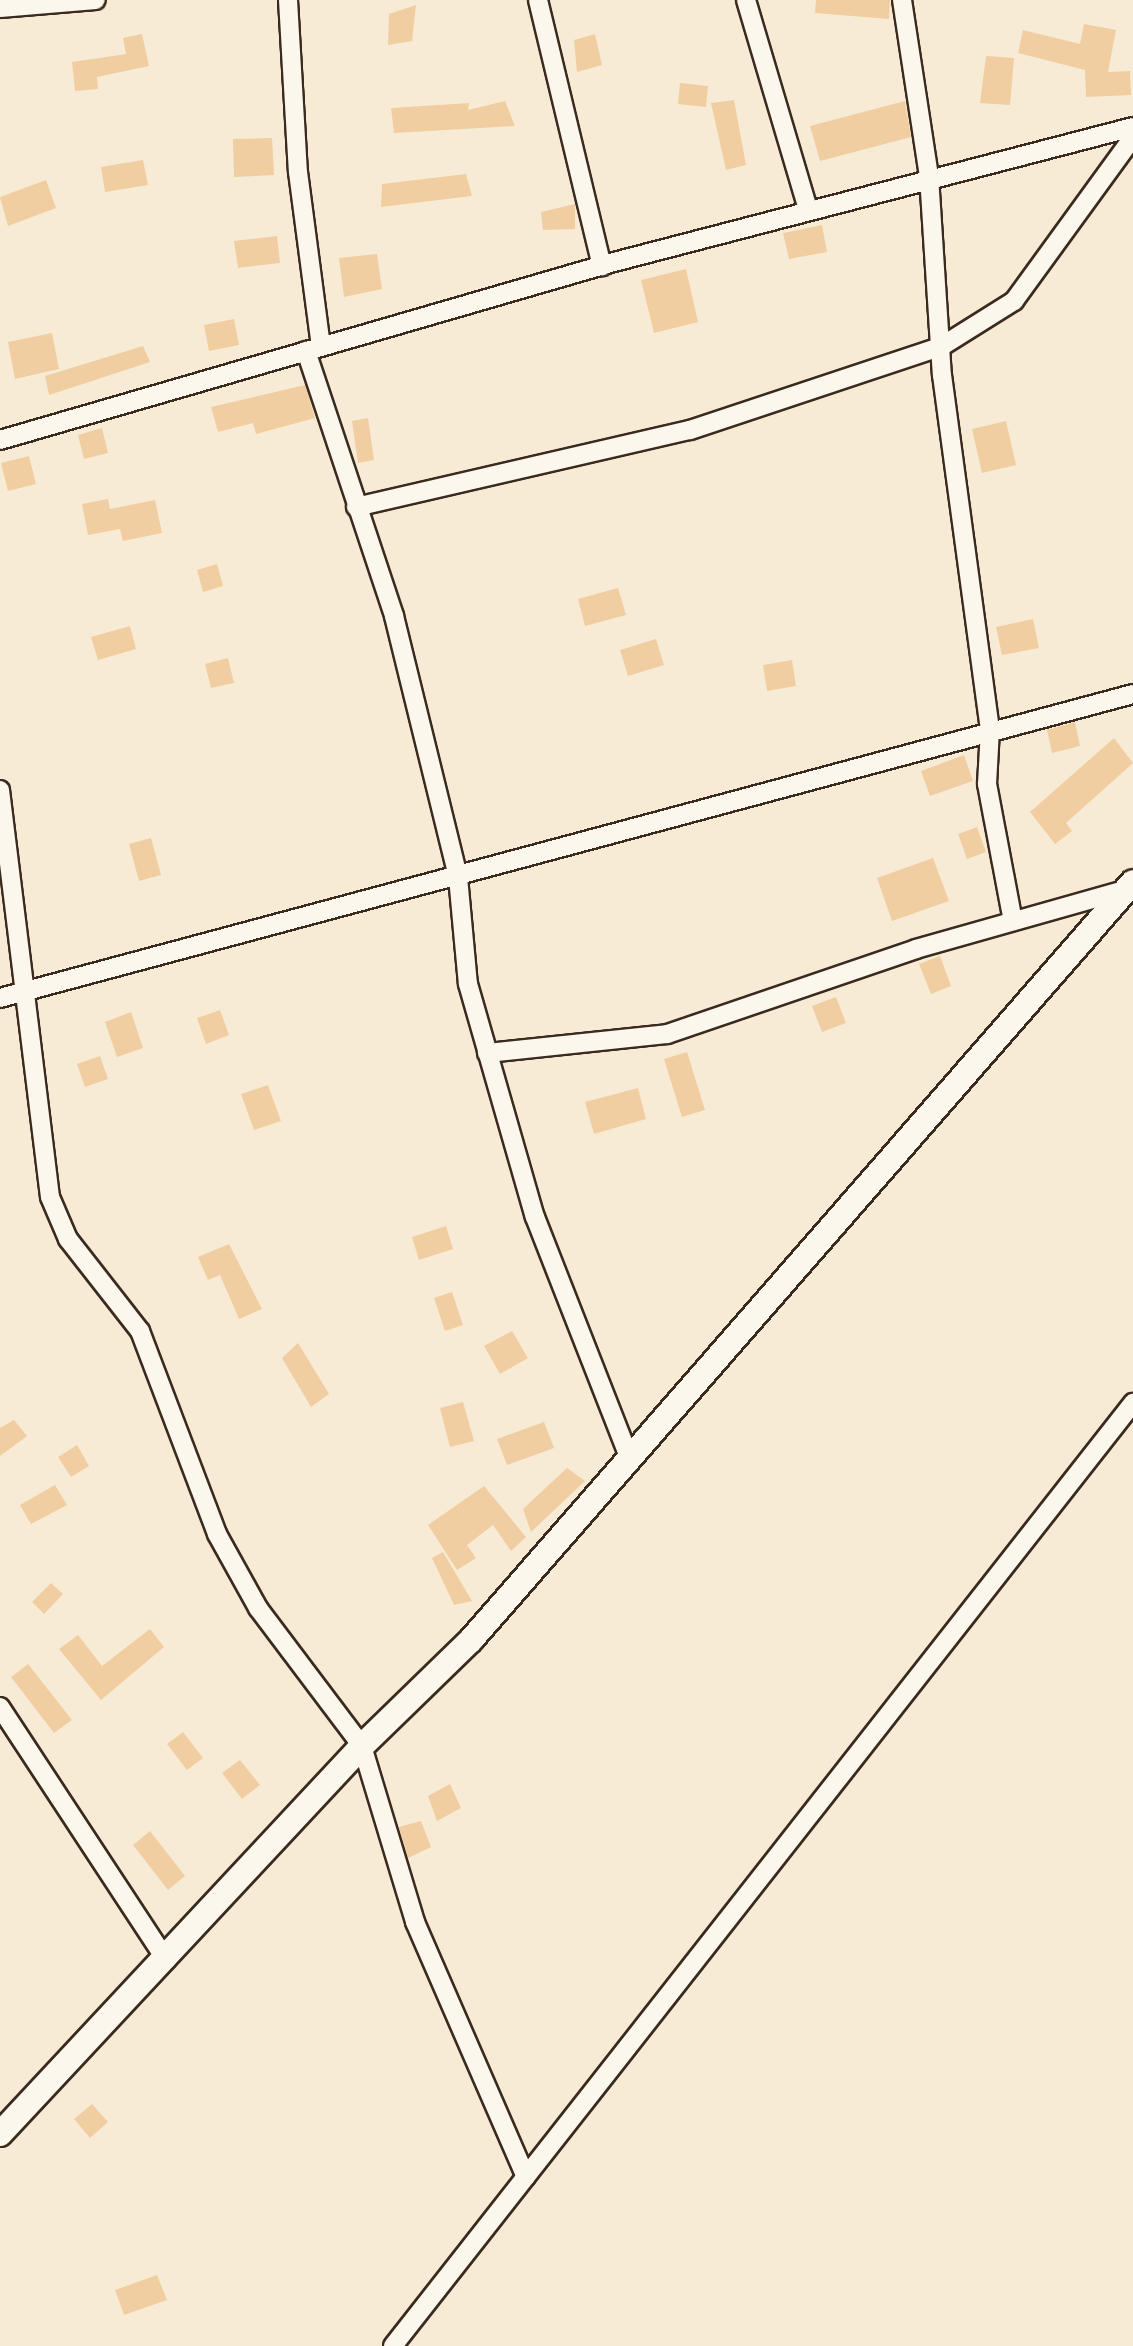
<!DOCTYPE html>
<html>
<head>
<meta charset="utf-8">
<style>
	body { margin:0 }
	#map { position:relative; width:1133px; height:2346px; overflow:hidden; background:#f8ebd6; font-family:Sriracha,sans-serif }
	div>[style] { position:absolute }
	.building>* { inset:0; background:#f0cea1 }
	.roads { filter:drop-shadow(2px 0 #3b2a1e) drop-shadow(-2px 0 #3b2a1e) drop-shadow(0 2px #3b2a1e) drop-shadow(0 -2px #3b2a1e) }
	.minor>* { height:18px; margin:-9px; padding:0 9px; transform-origin:9px; border-radius:9px; background:#fbf7ec }
	.tertiary>* { height:24px; margin:-12px; padding:0 12px; transform-origin:12px; border-radius:12px; background:#fbf7ec }
	span { translate:-50% -50%; white-space:nowrap; text-align:center; line-height:1.15; -webkit-text-stroke:6px #fbf7ec; paint-order:stroke }
</style>
</head>
<body>
<div id="map">
	<div class="building">
		<div style="clip-path:polygon(816px 0,890px 0,889px 19px,815px 13px)"></div>
		<div style="clip-path:polygon(416px 5px,412px 41px,388px 45px,389px 14px)"></div>
		<div style="clip-path:polygon(1084px 24px,1116px 30px,1108px 72px,1130px 71px,1131px 95px,1086px 97px,1085px 70px,1018px 53px,1023px 30px,1080px 44px)"></div>
		<div style="clip-path:polygon(142px 34px,149px 66px,97px 77px,98px 89px,75px 91px,72px 62px,126px 54px,123px 38px)"></div>
		<div style="clip-path:polygon(595px 34px,602px 65px,577px 72px,574px 40px)"></div>
		<div style="clip-path:polygon(986px 56px,1014px 58px,1010px 105px,980px 103px)"></div>
		<div style="clip-path:polygon(680px 83px,708px 86px,706px 107px,678px 104px)"></div>
		<div style="clip-path:polygon(734px 100px,746px 165px,726px 170px,711px 103px)"></div>
		<div style="clip-path:polygon(505px 101px,515px 126px,394px 133px,391px 108px,469px 103px,468px 110px)"></div>
		<div style="clip-path:polygon(905px 101px,911px 137px,820px 161px,810px 126px)"></div>
		<div style="clip-path:polygon(272px 138px,274px 175px,234px 177px,233px 139px)"></div>
		<div style="clip-path:polygon(143px 160px,148px 185px,105px 192px,101px 167px)"></div>
		<div style="clip-path:polygon(466px 174px,472px 196px,381px 207px,382px 184px)"></div>
		<div style="clip-path:polygon(46px 180px,56px 208px,8px 226px,0 197px)"></div>
		<div style="clip-path:polygon(575px 204px,575px 229px,543px 230px,541px 212px)"></div>
		<div style="clip-path:polygon(822px 225px,827px 252px,789px 259px,783px 233px)"></div>
		<div style="clip-path:polygon(277px 236px,280px 263px,238px 268px,234px 241px)"></div>
		<div style="clip-path:polygon(377px 254px,382px 289px,344px 297px,339px 258px)"></div>
		<div style="clip-path:polygon(686px 269px,698px 322px,654px 333px,641px 280px)"></div>
		<div style="clip-path:polygon(234px 319px,239px 345px,209px 351px,204px 325px)"></div>
		<div style="clip-path:polygon(52px 333px,59px 369px,15px 379px,8px 342px)"></div>
		<div style="clip-path:polygon(143px 346px,150px 362px,49px 395px,45px 376px)"></div>
		<div style="clip-path:polygon(305px 385px,315px 418px,256px 434px,253px 423px,218px 432px,211px 407px)"></div>
		<div style="clip-path:polygon(368px 418px,374px 460px,358px 463px,352px 421px)"></div>
		<div style="clip-path:polygon(1006px 421px,1016px 465px,982px 473px,972px 429px)"></div>
		<div style="clip-path:polygon(102px 428px,108px 453px,84px 459px,78px 435px)"></div>
		<div style="clip-path:polygon(29px 456px,36px 484px,8px 491px,1px 463px)"></div>
		<div style="clip-path:polygon(108px 499px,110px 509px,155px 500px,162px 533px,123px 541px,120px 529px,88px 535px,82px 504px)"></div>
		<div style="clip-path:polygon(217px 564px,223px 586px,203px 592px,197px 570px)"></div>
		<div style="clip-path:polygon(618px 588px,626px 615px,585px 626px,578px 599px)"></div>
		<div style="clip-path:polygon(1033px 619px,1039px 648px,1002px 655px,996px 627px)"></div>
		<div style="clip-path:polygon(130px 626px,136px 649px,98px 660px,91px 637px)"></div>
		<div style="clip-path:polygon(656px 639px,664px 665px,628px 676px,620px 650px)"></div>
		<div style="clip-path:polygon(228px 658px,234px 683px,211px 688px,205px 664px)"></div>
		<div style="clip-path:polygon(792px 660px,796px 686px,767px 691px,763px 665px)"></div>
		<div style="clip-path:polygon(1075px 722px,1080px 746px,1052px 753px,1047px 730px)"></div>
		<div style="clip-path:polygon(1114px 738px,1133px 763px,1066px 823px,1072px 831px,1055px 844px,1030px 812px)"></div>
		<div style="clip-path:polygon(964px 755px,973px 781px,930px 796px,921px 771px)"></div>
		<div style="clip-path:polygon(977px 827px,986px 852px,967px 859px,958px 834px)"></div>
		<div style="clip-path:polygon(151px 838px,161px 875px,139px 881px,129px 844px)"></div>
		<div style="clip-path:polygon(933px 858px,949px 901px,892px 921px,877px 878px)"></div>
		<div style="clip-path:polygon(940px 956px,951px 986px,931px 994px,919px 964px)"></div>
		<div style="clip-path:polygon(836px 997px,846px 1023px,822px 1032px,812px 1006px)"></div>
		<div style="clip-path:polygon(220px 1010px,229px 1035px,206px 1044px,197px 1018px)"></div>
		<div style="clip-path:polygon(131px 1012px,143px 1048px,117px 1057px,105px 1022px)"></div>
		<div style="clip-path:polygon(687px 1052px,705px 1110px,682px 1117px,664px 1059px)"></div>
		<div style="clip-path:polygon(100px 1056px,108px 1079px,85px 1087px,77px 1064px)"></div>
		<div style="clip-path:polygon(268px 1085px,281px 1121px,254px 1130px,241px 1094px)"></div>
		<div style="clip-path:polygon(638px 1088px,646px 1119px,594px 1134px,585px 1102px)"></div>
		<div style="clip-path:polygon(446px 1226px,453px 1249px,419px 1260px,412px 1237px)"></div>
		<div style="clip-path:polygon(229px 1244px,262px 1309px,239px 1319px,220px 1275px,208px 1280px,198px 1257px)"></div>
		<div style="clip-path:polygon(452px 1292px,463px 1325px,445px 1331px,434px 1298px)"></div>
		<div style="clip-path:polygon(512px 1331px,528px 1358px,500px 1374px,484px 1346px)"></div>
		<div style="clip-path:polygon(298px 1343px,329px 1394px,311px 1407px,282px 1358px)"></div>
		<div style="clip-path:polygon(463px 1402px,474px 1441px,450px 1447px,440px 1408px)"></div>
		<div style="clip-path:polygon(14px 1420px,27px 1436px,0 1456px,0 1428px)"></div>
		<div style="clip-path:polygon(544px 1422px,554px 1448px,507px 1465px,497px 1439px)"></div>
		<div style="clip-path:polygon(77px 1445px,89px 1466px,71px 1477px,58px 1457px)"></div>
		<div style="clip-path:polygon(567px 1468px,585px 1481px,531px 1532px,523px 1509px)"></div>
		<div style="clip-path:polygon(55px 1485px,67px 1505px,31px 1524px,20px 1505px)"></div>
		<div style="clip-path:polygon(484px 1486px,526px 1537px,511px 1551px,493px 1525px,467px 1545px,476px 1558px,457px 1570px,428px 1525px)"></div>
		<div style="clip-path:polygon(443px 1552px,472px 1601px,454px 1605px,432px 1558px)"></div>
		<div style="clip-path:polygon(51px 1583px,63px 1594px,44px 1614px,32px 1602px)"></div>
		<div style="clip-path:polygon(150px 1629px,164px 1647px,101px 1700px,59px 1649px,78px 1635px,102px 1666px)"></div>
		<div style="clip-path:polygon(28px 1664px,72px 1720px,54px 1733px,11px 1677px)"></div>
		<div style="clip-path:polygon(183px 1732px,203px 1758px,187px 1770px,167px 1744px)"></div>
		<div style="clip-path:polygon(240px 1760px,260px 1785px,242px 1799px,222px 1773px)"></div>
		<div style="clip-path:polygon(450px 1784px,461px 1808px,437px 1821px,428px 1796px)"></div>
		<div style="clip-path:polygon(421px 1821px,431px 1847px,408px 1858px,399px 1827px)"></div>
		<div style="clip-path:polygon(150px 1831px,185px 1876px,168px 1890px,133px 1845px)"></div>
		<div style="clip-path:polygon(92px 2104px,108px 2122px,90px 2138px,74px 2119px)"></div>
		<div style="clip-path:polygon(157px 2275px,167px 2300px,124px 2315px,115px 2290px)"></div>
	</div>
	<div class="roads">
		<div class="minor">
			<div style="left:288px;top:0;width:172px;rotate:86.7deg"></div>
			<div style="left:298px;top:172px;width:176px;rotate:82.5deg"></div>
			<div style="left:538px;top:0;width:274px;rotate:76.5deg"></div>
			<div style="left:746px;top:0;width:218px;rotate:73.5deg"></div>
			<div style="left:902px;top:0;width:178px;rotate:81.3deg"></div>
			<div style="left:929px;top:176px;width:199px;rotate:86.3deg"></div>
			<div style="left:942px;top:375px;width:357px;rotate:82.3deg"></div>
			<div style="left:990px;top:729px;width:55px;rotate:93.1deg"></div>
			<div style="left:987px;top:784px;width:139px;rotate:79.3deg"></div>
			<div style="left:0;top:8px;width:96px;rotate:-4.8deg"></div>
			<div style="left:306px;top:351px;width:279px;rotate:71.6deg"></div>
			<div style="left:394px;top:616px;width:269px;rotate:76.2deg"></div>
			<div style="left:458px;top:877px;width:107px;rotate:84.7deg"></div>
			<div style="left:468px;top:984px;width:242px;rotate:74deg"></div>
			<div style="left:535px;top:1217px;width:261px;rotate:68.6deg"></div>
			<div style="left:0;top:440px;width:639px;rotate:-16.17deg"></div>
			<div style="left:614px;top:262px;width:536px;rotate:-14.58deg"></div>
			<div style="left:356px;top:507px;width:343px;rotate:-13deg"></div>
			<div style="left:690px;top:430px;width:266px;rotate:-18.4deg"></div>
			<div style="left:942px;top:346px;width:85px;rotate:-32deg"></div>
			<div style="left:1014px;top:301px;width:203px;rotate:-54deg"></div>
			<div style="left:0;top:790px;width:410px;rotate:83deg"></div>
			<div style="left:50px;top:1197px;width:46px;rotate:66.8deg"></div>
			<div style="left:68px;top:1239px;width:117px;rotate:52deg"></div>
			<div style="left:140px;top:1331px;width:217px;rotate:69.2deg"></div>
			<div style="left:217px;top:1534px;width:85px;rotate:61deg"></div>
			<div style="left:258px;top:1608px;width:173px;rotate:53deg"></div>
			<div style="left:362px;top:1746px;width:184px;rotate:73.2deg"></div>
			<div style="left:415px;top:1922px;width:278px;rotate:66.5deg"></div>
			<div style="left:0;top:998px;width:1173px;rotate:-15.02deg"></div>
			<div style="left:487px;top:1053px;width:181px;rotate:-6deg"></div>
			<div style="left:667px;top:1034px;width:263px;rotate:-18.8deg"></div>
			<div style="left:916px;top:949px;width:220px;rotate:-15.8deg"></div>
			<div style="left:0;top:1707px;width:303px;rotate:56.7deg"></div>
			<div style="left:393px;top:2346px;width:1199px;rotate:-51.88deg"></div>
		</div>
		<div class="tertiary">
			<div style="left:0;top:2134px;width:531px;rotate:-46.99deg"></div>
			<div style="left:362px;top:1746px;width:152px;rotate:-44.2deg"></div>
			<div style="left:471px;top:1640px;width:1006px;rotate:-48.87deg"></div>
		</div>
	</div>
</div>
</body>
</html>
